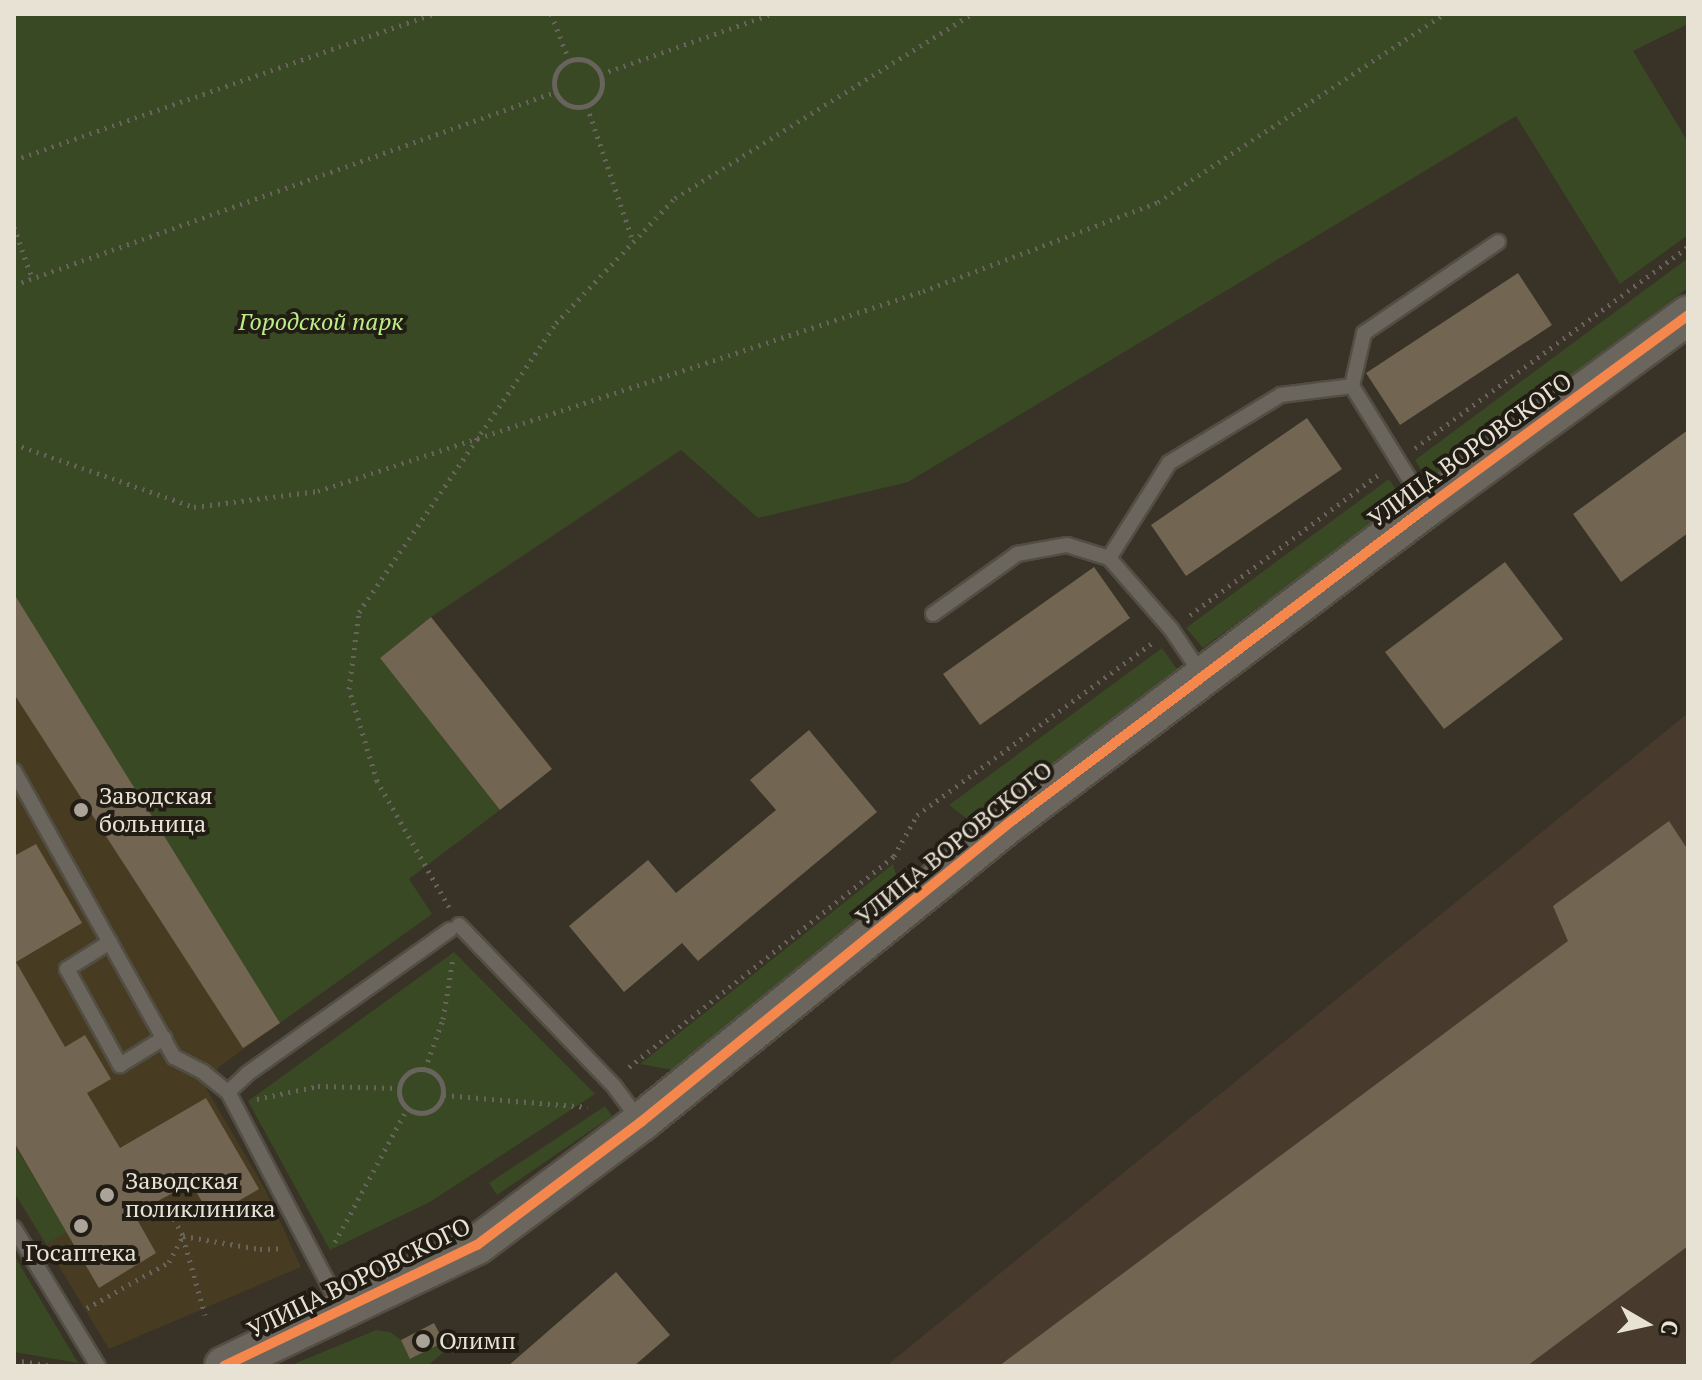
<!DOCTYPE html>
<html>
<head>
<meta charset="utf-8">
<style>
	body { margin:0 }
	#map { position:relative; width:1702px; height:1380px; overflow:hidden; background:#383227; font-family:"PT Serif",serif }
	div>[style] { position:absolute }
	.industrial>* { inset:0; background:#483a2d }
	.built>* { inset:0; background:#473b21 }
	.green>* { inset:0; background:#394923 }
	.building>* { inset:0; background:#726653 }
	.path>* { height:5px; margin-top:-2.5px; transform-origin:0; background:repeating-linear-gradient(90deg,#68645d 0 2px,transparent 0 8px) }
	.path>.ring { margin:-2.5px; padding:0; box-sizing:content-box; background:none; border:5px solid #68645d; border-radius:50% }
	.roads { filter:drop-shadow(2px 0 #534e44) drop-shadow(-2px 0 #534e44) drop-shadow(0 2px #534e44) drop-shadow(0 -2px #534e44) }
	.lane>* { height:14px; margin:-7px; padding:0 7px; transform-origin:7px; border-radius:7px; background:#6a665d }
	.secondary>* { height:38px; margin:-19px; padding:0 19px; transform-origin:19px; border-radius:19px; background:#6a665d }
	.cycleway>* { height:10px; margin:-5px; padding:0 5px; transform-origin:5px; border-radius:5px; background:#f5874c }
	.dots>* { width:22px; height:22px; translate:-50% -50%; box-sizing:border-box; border:4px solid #221d14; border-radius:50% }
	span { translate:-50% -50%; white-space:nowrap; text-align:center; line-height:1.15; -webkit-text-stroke:8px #221d14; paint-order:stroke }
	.park-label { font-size:24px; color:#bcee88; font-style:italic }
	.street-label { font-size:24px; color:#e8e2d5 }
	.poi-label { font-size:24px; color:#e8e2d5 }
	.left { translate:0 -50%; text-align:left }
	.frame { position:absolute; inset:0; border:16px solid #e8e2d5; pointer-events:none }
	.north { position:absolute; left:1606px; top:1284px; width:80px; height:80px; -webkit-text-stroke:6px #221d14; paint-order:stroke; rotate:99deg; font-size:22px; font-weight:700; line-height:32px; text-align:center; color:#e8e2d5 }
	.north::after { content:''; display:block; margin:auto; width:28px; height:36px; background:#e8e2d5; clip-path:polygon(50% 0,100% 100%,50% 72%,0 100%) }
</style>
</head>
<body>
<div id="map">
	<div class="industrial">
		<div style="clip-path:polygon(1688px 713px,1688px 1366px,886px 1366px)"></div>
	</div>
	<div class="built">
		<div style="clip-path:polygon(14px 595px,280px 1023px,219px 1067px,206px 1088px,265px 1189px,301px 1267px,109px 1349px,14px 1192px)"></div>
	</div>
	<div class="green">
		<div style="clip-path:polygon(14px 14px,1688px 14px,1688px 24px,1633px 51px,1688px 142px,1688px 235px,1620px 284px,1516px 116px,908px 482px,758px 518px,681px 450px,431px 617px,380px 658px,500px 810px,409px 879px,432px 914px,280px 1023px,14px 595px)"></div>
		<div style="clip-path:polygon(1688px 258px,1688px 288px,1428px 481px,1415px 460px)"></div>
		<div style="clip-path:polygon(1389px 479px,1403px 500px,1203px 648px,1186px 628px)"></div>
		<div style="clip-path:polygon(1162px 648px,1177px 669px,974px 824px,949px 805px)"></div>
		<div style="clip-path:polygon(893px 864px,899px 886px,673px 1070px,640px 1064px)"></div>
		<div style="clip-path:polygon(454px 952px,595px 1094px,430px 1202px,330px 1250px,248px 1101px)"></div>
		<div style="clip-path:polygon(605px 1106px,612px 1116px,497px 1195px,489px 1183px)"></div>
		<div style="clip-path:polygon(14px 1145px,67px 1232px,46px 1244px,14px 1192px)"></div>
		<div style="clip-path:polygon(14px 1255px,78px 1363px,14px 1352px)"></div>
		<div style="clip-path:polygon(376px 1330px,390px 1332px,401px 1340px,411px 1359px,444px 1342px,448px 1349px,427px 1366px,289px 1366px)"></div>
	</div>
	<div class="building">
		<div style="clip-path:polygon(1518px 273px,1552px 325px,1400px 425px,1366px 373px)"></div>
		<div style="clip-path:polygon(1307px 418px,1342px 469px,1186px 576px,1151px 525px)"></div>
		<div style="clip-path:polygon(1688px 430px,1688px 533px,1621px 582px,1573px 514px)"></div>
		<div style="clip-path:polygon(1505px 562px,1563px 639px,1444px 729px,1385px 652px)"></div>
		<div style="clip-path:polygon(1094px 567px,1130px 618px,980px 725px,943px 674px)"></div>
		<div style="clip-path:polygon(16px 597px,280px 1023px,243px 1048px,14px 694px)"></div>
		<div style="clip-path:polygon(431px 617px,552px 769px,500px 810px,380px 658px)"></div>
		<div style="clip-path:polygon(809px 730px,877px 812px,698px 961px,682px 943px,624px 992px,569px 926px,648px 860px,676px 893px,776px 810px,750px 780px)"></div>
		<div style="clip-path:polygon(1669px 821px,1688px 850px,1688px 1246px,1527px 1366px,999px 1366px,1568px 941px,1553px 906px)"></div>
		<div style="clip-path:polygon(36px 844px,82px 923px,16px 962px,65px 1047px,85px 1035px,111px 1079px,87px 1093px,120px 1148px,206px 1098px,259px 1189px,211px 1217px,191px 1183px,134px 1214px,156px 1253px,99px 1288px,14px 1142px,14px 856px)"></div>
		<div style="clip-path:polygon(616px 1272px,670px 1335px,634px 1366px,508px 1366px)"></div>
		<div style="clip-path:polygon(434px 1323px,444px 1342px,410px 1359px,401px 1340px)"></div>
	</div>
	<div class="path">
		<div style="left:551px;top:14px;width:49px;rotate:68.6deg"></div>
		<div class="ring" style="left:554px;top:59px;width:43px;height:43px"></div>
		<div style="left:601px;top:74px;width:180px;rotate:-19.4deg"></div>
		<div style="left:587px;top:106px;width:143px;rotate:71.2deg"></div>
		<div style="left:14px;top:160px;width:444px;rotate:-19.2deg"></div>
		<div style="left:14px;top:227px;width:54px;rotate:70.6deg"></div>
		<div style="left:14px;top:285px;width:574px;rotate:-19.63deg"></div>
		<div style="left:14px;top:444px;width:191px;rotate:19.3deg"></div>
		<div style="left:194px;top:507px;width:125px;rotate:-7.4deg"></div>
		<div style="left:318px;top:491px;width:637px;rotate:-18.29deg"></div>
		<div style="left:923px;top:291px;width:251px;rotate:-20.7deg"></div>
		<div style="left:1158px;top:202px;width:342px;rotate:-33.3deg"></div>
		<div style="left:1415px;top:448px;width:339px;rotate:-36.4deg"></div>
		<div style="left:1190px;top:615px;width:234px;rotate:-36.7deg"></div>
		<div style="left:449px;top:907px;width:145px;rotate:-119.7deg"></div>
		<div style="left:377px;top:781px;width:96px;rotate:-106.9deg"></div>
		<div style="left:349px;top:689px;width:78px;rotate:-82.6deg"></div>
		<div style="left:359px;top:612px;width:350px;rotate:-55.7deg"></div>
		<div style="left:556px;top:323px;width:173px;rotate:-46.4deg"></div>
		<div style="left:675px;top:198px;width:349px;rotate:-31.8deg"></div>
		<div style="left:629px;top:1067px;width:339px;rotate:-38.5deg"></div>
		<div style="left:894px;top:856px;width:47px;rotate:-60.7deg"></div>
		<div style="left:917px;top:815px;width:293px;rotate:-36.2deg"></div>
		<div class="ring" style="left:399px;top:1069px;width:39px;height:39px"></div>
		<div style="left:425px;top:1069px;width:53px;rotate:-70.2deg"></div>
		<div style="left:443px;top:1019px;width:62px;rotate:-80.7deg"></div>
		<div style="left:444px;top:1095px;width:144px;rotate:4.8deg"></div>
		<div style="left:257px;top:1099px;width:62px;rotate:-12deg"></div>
		<div style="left:318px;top:1086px;width:81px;rotate:1.4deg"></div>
		<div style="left:166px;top:1205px;width:35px;rotate:61deg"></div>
		<div style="left:183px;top:1236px;width:78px;rotate:9.6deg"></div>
		<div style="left:260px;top:1249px;width:23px;rotate:-2deg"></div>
		<div style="left:183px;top:1237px;width:81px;rotate:74.2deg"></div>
		<div style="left:335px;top:1242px;width:151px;rotate:-61.6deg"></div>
		<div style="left:87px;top:1308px;width:94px;rotate:-29.3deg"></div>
		<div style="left:169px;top:1262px;width:30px;rotate:-62deg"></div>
		<div style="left:14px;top:1360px;width:37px;rotate:9deg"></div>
	</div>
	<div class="roads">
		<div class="lane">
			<div style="left:1426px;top:506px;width:141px;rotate:-121.7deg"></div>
			<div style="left:1352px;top:386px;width:54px;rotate:-77.2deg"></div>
			<div style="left:1364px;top:333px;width:162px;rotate:-34.2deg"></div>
			<div style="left:1109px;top:558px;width:112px;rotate:-57.7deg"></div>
			<div style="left:1169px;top:463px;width:131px;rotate:-31.3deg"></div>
			<div style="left:1281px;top:395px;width:72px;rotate:-7.2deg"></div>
			<div style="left:933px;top:614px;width:103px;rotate:-35.5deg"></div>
			<div style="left:1017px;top:554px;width:51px;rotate:-10.2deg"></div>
			<div style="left:1067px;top:545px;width:44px;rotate:17.2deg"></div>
			<div style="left:1109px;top:558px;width:94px;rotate:48.9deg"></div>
			<div style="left:1171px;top:629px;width:55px;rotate:56deg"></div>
			<div style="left:14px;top:771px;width:328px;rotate:60.8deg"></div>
			<div style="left:174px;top:1057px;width:33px;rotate:27deg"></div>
			<div style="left:203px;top:1072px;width:32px;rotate:39deg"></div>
			<div style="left:459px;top:925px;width:223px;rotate:46.1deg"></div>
			<div style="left:614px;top:1086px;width:44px;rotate:53.4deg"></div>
			<div style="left:110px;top:942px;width:51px;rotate:147.9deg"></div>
			<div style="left:67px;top:969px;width:110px;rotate:61.1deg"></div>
			<div style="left:120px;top:1065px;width:52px;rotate:-31.5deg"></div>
			<div style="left:14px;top:1228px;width:162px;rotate:58.7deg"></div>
			<div style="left:342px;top:1310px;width:246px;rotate:-117.6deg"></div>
			<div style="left:228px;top:1092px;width:26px;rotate:-43deg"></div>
			<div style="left:247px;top:1074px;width:249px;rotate:-35.4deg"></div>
		</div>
		<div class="secondary">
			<div style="left:224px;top:1366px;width:280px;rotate:-25.6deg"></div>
			<div style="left:477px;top:1245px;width:205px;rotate:-36.9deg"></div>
			<div style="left:641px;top:1122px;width:479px;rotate:-39.1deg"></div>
			<div style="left:1013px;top:820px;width:519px;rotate:-37.09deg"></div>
			<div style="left:1427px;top:507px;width:324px;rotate:-36.3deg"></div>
		</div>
	</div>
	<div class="cycleway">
		<div style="left:224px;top:1366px;width:280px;rotate:-25.6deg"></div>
		<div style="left:477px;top:1245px;width:205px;rotate:-36.9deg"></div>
		<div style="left:641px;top:1122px;width:479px;rotate:-39.1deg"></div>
		<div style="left:1013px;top:820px;width:519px;rotate:-37.09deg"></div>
		<div style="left:1427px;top:507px;width:324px;rotate:-36.3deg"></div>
	</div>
	<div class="dots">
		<div style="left:81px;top:810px;background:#aaa498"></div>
		<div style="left:107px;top:1195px;background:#aaa498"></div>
		<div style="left:81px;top:1226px;background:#aaa498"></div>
		<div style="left:423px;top:1341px;background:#aaa498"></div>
	</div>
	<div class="park-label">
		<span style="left:321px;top:322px">Городской парк</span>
	</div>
	<div class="street-label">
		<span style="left:1470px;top:450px;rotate:-36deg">УЛИЦА ВОРОВСКОГО</span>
		<span style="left:954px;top:843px;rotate:-39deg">УЛИЦА ВОРОВСКОГО</span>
		<span style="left:359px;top:1278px;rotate:-26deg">УЛИЦА ВОРОВСКОГО</span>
	</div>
	<div class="poi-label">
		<span class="left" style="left:99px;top:810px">Заводская<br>больница</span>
		<span class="left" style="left:125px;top:1195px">Заводская<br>поликлиника</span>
		<span style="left:81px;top:1253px">Госаптека</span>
		<span class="left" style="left:439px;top:1341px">Олимп</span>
	</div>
	<div class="frame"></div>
	<div class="north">С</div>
</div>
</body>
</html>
